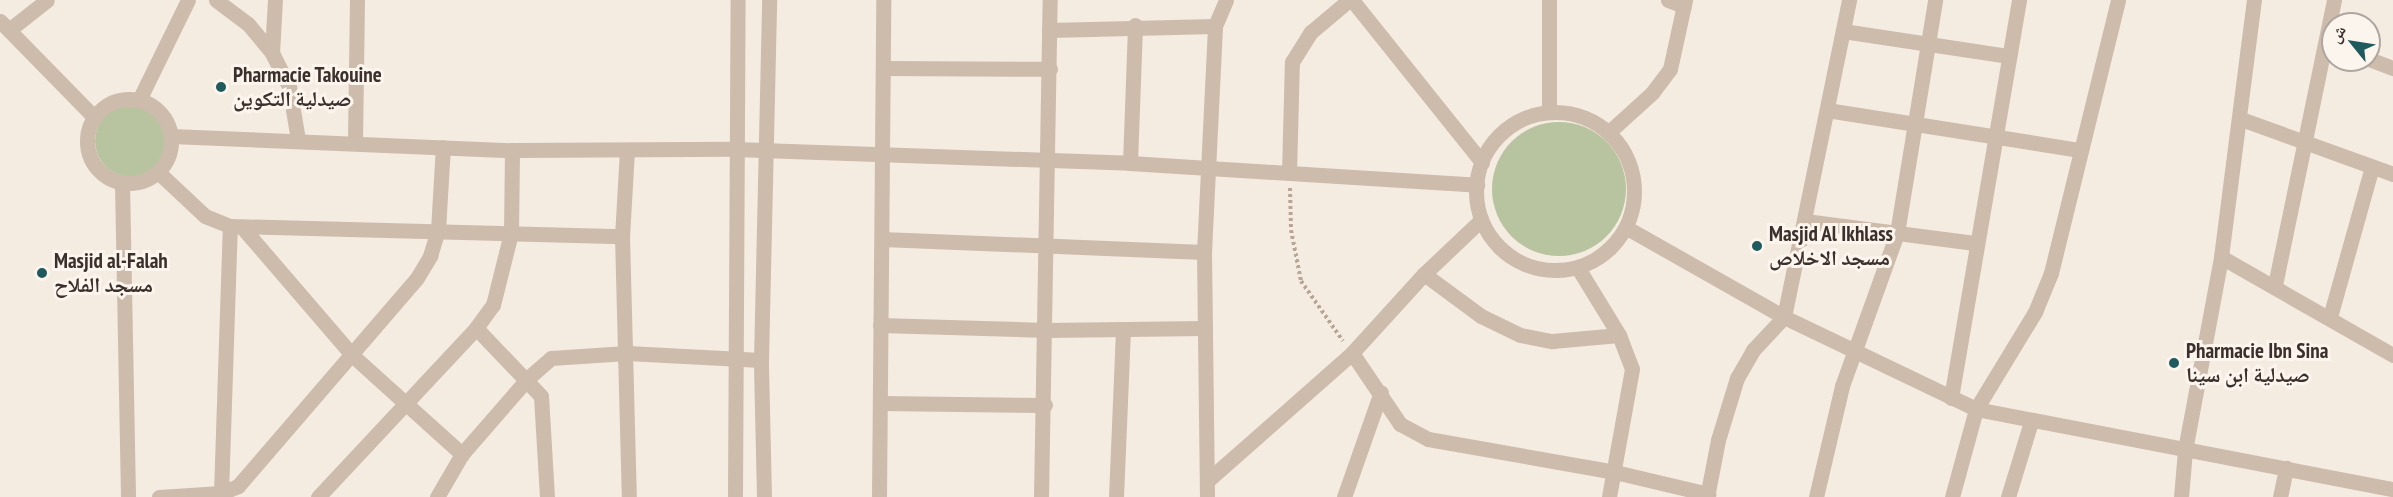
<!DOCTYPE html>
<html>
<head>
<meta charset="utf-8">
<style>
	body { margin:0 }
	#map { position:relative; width:2393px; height:497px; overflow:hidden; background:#f4ebe1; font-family:"PT Sans Narrow","Noto Naskh Arabic",sans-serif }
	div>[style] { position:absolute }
	.green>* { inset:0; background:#b8c4a0 }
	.round { border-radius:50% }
	.path>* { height:4px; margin-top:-2px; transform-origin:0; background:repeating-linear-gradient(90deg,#b9a596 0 3px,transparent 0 6px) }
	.minor>* { height:15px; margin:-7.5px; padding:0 7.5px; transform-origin:7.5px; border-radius:7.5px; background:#cdbbac }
	.minor>.ring { margin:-7.5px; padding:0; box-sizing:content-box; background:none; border:15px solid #cdbbac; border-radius:50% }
	.dots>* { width:16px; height:16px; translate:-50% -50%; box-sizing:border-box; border:3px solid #fbf5ee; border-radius:50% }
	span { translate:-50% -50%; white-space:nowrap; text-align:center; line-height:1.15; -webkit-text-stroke:6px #fbf5ee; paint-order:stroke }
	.poi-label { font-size:21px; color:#3b302b; font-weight:700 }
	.left { translate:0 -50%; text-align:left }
	.north { position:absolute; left:2321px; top:12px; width:60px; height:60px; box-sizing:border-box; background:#fbf5ee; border:2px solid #aea6a0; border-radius:50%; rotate:300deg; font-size:16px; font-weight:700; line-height:24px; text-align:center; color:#3b302b }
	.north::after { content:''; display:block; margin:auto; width:21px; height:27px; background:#1f5a5e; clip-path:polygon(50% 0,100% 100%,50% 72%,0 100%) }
</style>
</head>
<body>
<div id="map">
	<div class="green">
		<div class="round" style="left:95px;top:105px;width:72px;height:72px"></div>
		<div class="round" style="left:1492px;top:122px;width:134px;height:134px"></div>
	</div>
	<div class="path">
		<div style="left:1290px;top:188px;width:42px;rotate:88.6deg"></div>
		<div style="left:1291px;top:230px;width:52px;rotate:78.9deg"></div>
		<div style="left:1301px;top:281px;width:73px;rotate:55deg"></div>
	</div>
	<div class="minor">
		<div style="left:216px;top:0;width:40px;rotate:37deg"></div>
		<div style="left:248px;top:24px;width:38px;rotate:50deg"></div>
		<div style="left:272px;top:53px;width:37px;rotate:63deg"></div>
		<div style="left:289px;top:86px;width:55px;rotate:80.5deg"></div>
		<div style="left:1352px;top:0;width:208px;rotate:51.3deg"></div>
		<div style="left:1549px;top:0;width:112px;rotate:90deg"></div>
		<div style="left:1668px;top:0;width:17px;rotate:21deg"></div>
		<div style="left:0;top:21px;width:134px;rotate:45.6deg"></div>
		<div style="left:9px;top:30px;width:48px;rotate:-38.3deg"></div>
		<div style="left:1049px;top:30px;width:166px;rotate:-1.4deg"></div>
		<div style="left:1843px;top:31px;width:168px;rotate:8.6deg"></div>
		<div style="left:272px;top:53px;width:53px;rotate:-86.8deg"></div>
		<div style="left:2369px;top:59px;width:26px;rotate:21deg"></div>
		<div style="left:884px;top:68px;width:166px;rotate:0.3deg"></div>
		<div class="ring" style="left:87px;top:99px;width:69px;height:69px"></div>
		<div style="left:139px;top:100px;width:111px;rotate:-63.9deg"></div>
		<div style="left:1827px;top:110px;width:256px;rotate:9deg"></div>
		<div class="ring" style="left:1476px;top:112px;width:143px;height:143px"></div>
		<div style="left:2241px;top:119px;width:162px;rotate:19.9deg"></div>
		<div style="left:1609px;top:132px;width:58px;rotate:-42.2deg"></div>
		<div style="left:1652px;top:93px;width:30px;rotate:-53deg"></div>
		<div style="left:1670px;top:69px;width:71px;rotate:-77.7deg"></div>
		<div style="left:171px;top:136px;width:341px;rotate:2.4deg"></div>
		<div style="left:512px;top:150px;width:222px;rotate:-0.3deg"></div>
		<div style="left:734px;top:149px;width:396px;rotate:2deg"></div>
		<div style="left:1130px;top:163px;width:348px;rotate:3.6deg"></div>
		<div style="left:355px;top:142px;width:142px;rotate:-89.2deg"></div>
		<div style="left:627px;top:150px;width:86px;rotate:93.3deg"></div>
		<div style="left:622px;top:236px;width:261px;rotate:88.5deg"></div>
		<div style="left:1130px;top:163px;width:138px;rotate:-87.9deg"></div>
		<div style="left:158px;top:172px;width:64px;rotate:43.1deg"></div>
		<div style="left:205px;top:216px;width:27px;rotate:22deg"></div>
		<div style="left:230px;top:226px;width:392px;rotate:1.5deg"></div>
		<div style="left:1289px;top:173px;width:111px;rotate:-88.5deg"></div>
		<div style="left:1292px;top:62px;width:36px;rotate:-58deg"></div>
		<div style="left:1311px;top:32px;width:50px;rotate:-40.1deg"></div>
		<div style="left:122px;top:183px;width:314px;rotate:88.9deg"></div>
		<div style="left:1805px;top:221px;width:171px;rotate:7.4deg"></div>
		<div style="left:242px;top:227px;width:170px;rotate:49.3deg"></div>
		<div style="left:353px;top:356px;width:147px;rotate:42deg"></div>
		<div style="left:1627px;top:228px;width:180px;rotate:29.5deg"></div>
		<div style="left:1784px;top:317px;width:213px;rotate:25.6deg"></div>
		<div style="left:1976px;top:409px;width:425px;rotate:10.9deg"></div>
		<div style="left:882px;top:239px;width:322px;rotate:2.3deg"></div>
		<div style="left:2221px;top:257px;width:198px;rotate:29.7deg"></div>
		<div style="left:1578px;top:268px;width:79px;rotate:58.5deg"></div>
		<div style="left:1619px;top:335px;width:36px;rotate:69deg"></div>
		<div style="left:1632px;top:369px;width:130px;rotate:100.2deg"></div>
		<div style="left:1424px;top:274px;width:71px;rotate:36.4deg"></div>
		<div style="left:1481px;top:316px;width:43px;rotate:26deg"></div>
		<div style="left:1520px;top:335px;width:33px;rotate:11deg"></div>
		<div style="left:1552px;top:341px;width:67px;rotate:-5.1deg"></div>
		<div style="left:2275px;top:285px;width:291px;rotate:-78.3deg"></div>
		<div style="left:2330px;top:317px;width:156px;rotate:-74.4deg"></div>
		<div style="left:880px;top:325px;width:166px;rotate:1.7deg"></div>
		<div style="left:1046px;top:330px;width:159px;rotate:-0.7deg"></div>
		<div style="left:476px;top:328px;width:94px;rotate:46.3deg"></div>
		<div style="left:541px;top:396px;width:101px;rotate:86.6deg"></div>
		<div style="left:1352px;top:353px;width:86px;rotate:55.9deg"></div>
		<div style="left:1400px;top:424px;width:32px;rotate:28deg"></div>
		<div style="left:1428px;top:439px;width:190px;rotate:10deg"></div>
		<div style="left:1615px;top:472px;width:96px;rotate:13.3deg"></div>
		<div style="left:1951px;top:398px;width:404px;rotate:-80.3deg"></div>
		<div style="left:881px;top:403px;width:164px;rotate:0.7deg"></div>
		<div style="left:1207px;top:481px;width:193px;rotate:-41.4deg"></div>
		<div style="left:1352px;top:353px;width:107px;rotate:-47.7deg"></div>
		<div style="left:1424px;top:274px;width:79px;rotate:-43.5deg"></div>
		<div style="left:221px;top:493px;width:267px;rotate:-88.1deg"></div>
		<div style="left:159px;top:497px;width:62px;rotate:-3.7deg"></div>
		<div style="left:221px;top:493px;width:18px;rotate:-22deg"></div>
		<div style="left:238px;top:486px;width:274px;rotate:-49.3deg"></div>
		<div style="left:417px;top:278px;width:26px;rotate:-59deg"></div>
		<div style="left:430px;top:256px;width:27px;rotate:-73deg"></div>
		<div style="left:438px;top:230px;width:83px;rotate:-86.6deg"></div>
		<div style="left:318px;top:497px;width:231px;rotate:-46.9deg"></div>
		<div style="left:476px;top:328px;width:29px;rotate:-54deg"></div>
		<div style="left:493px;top:305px;width:74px;rotate:-76deg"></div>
		<div style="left:511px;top:233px;width:83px;rotate:-89.3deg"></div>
		<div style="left:437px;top:497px;width:50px;rotate:-59.8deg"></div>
		<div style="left:462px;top:454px;width:101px;rotate:-49deg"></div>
		<div style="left:528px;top:378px;width:30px;rotate:-41deg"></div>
		<div style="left:551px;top:358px;width:76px;rotate:-3.8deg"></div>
		<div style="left:627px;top:353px;width:134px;rotate:3deg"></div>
		<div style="left:735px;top:497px;width:497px;rotate:-89.7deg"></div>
		<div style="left:764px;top:497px;width:137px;rotate:-91.3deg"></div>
		<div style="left:761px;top:360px;width:360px;rotate:-88.7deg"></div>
		<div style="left:879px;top:497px;width:497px;rotate:-89.5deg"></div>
		<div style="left:1041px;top:497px;width:497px;rotate:-89deg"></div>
		<div style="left:1116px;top:497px;width:167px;rotate:-87.6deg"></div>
		<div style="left:1207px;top:497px;width:245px;rotate:-90.7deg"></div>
		<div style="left:1204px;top:252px;width:226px;rotate:-87.2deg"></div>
		<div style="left:1215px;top:26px;width:28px;rotate:-67deg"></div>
		<div style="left:1344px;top:497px;width:111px;rotate:-70.6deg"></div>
		<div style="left:1707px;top:497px;width:58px;rotate:-79.1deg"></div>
		<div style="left:1718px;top:440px;width:65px;rotate:-73deg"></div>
		<div style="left:1737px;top:378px;width:32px;rotate:-60deg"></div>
		<div style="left:1753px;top:350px;width:45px;rotate:-46.8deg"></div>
		<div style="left:1784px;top:317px;width:324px;rotate:-78.4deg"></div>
		<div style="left:1816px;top:497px;width:114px;rotate:-76.8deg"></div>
		<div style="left:1842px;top:386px;width:163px;rotate:-70.2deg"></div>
		<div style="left:1897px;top:233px;width:236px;rotate:-80.7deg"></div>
		<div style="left:1952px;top:497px;width:91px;rotate:-74.7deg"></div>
		<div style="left:1976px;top:409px;width:114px;rotate:-58.7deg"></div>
		<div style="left:2035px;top:312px;width:42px;rotate:-67.7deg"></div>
		<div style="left:2051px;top:273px;width:281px;rotate:-76.2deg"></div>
		<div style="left:2008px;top:497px;width:78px;rotate:-73deg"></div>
		<div style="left:2181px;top:497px;width:47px;rotate:-85.1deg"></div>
		<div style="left:2185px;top:450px;width:196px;rotate:-79.4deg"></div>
		<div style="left:2221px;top:257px;width:259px;rotate:-82.7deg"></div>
		<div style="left:2280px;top:497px;width:30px;rotate:-78deg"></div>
	</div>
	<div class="dots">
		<div style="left:221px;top:87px;background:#1f5a5e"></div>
		<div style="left:1757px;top:246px;background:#1f5a5e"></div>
		<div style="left:42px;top:273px;background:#1f5a5e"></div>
		<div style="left:2174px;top:363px;background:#1f5a5e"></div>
	</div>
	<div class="poi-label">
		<span class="left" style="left:233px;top:87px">Pharmacie Takouine<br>صيدلية التكوين</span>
		<span class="left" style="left:1769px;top:246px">Masjid Al Ikhlass<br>مسجد الاخلاص</span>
		<span class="left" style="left:54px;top:273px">Masjid al-Falah<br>مسجد الفلاح</span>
		<span class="left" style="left:2186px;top:363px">Pharmacie Ibn Sina<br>صيدلية ابن سينا</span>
	</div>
	<div class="north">ش</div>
</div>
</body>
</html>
